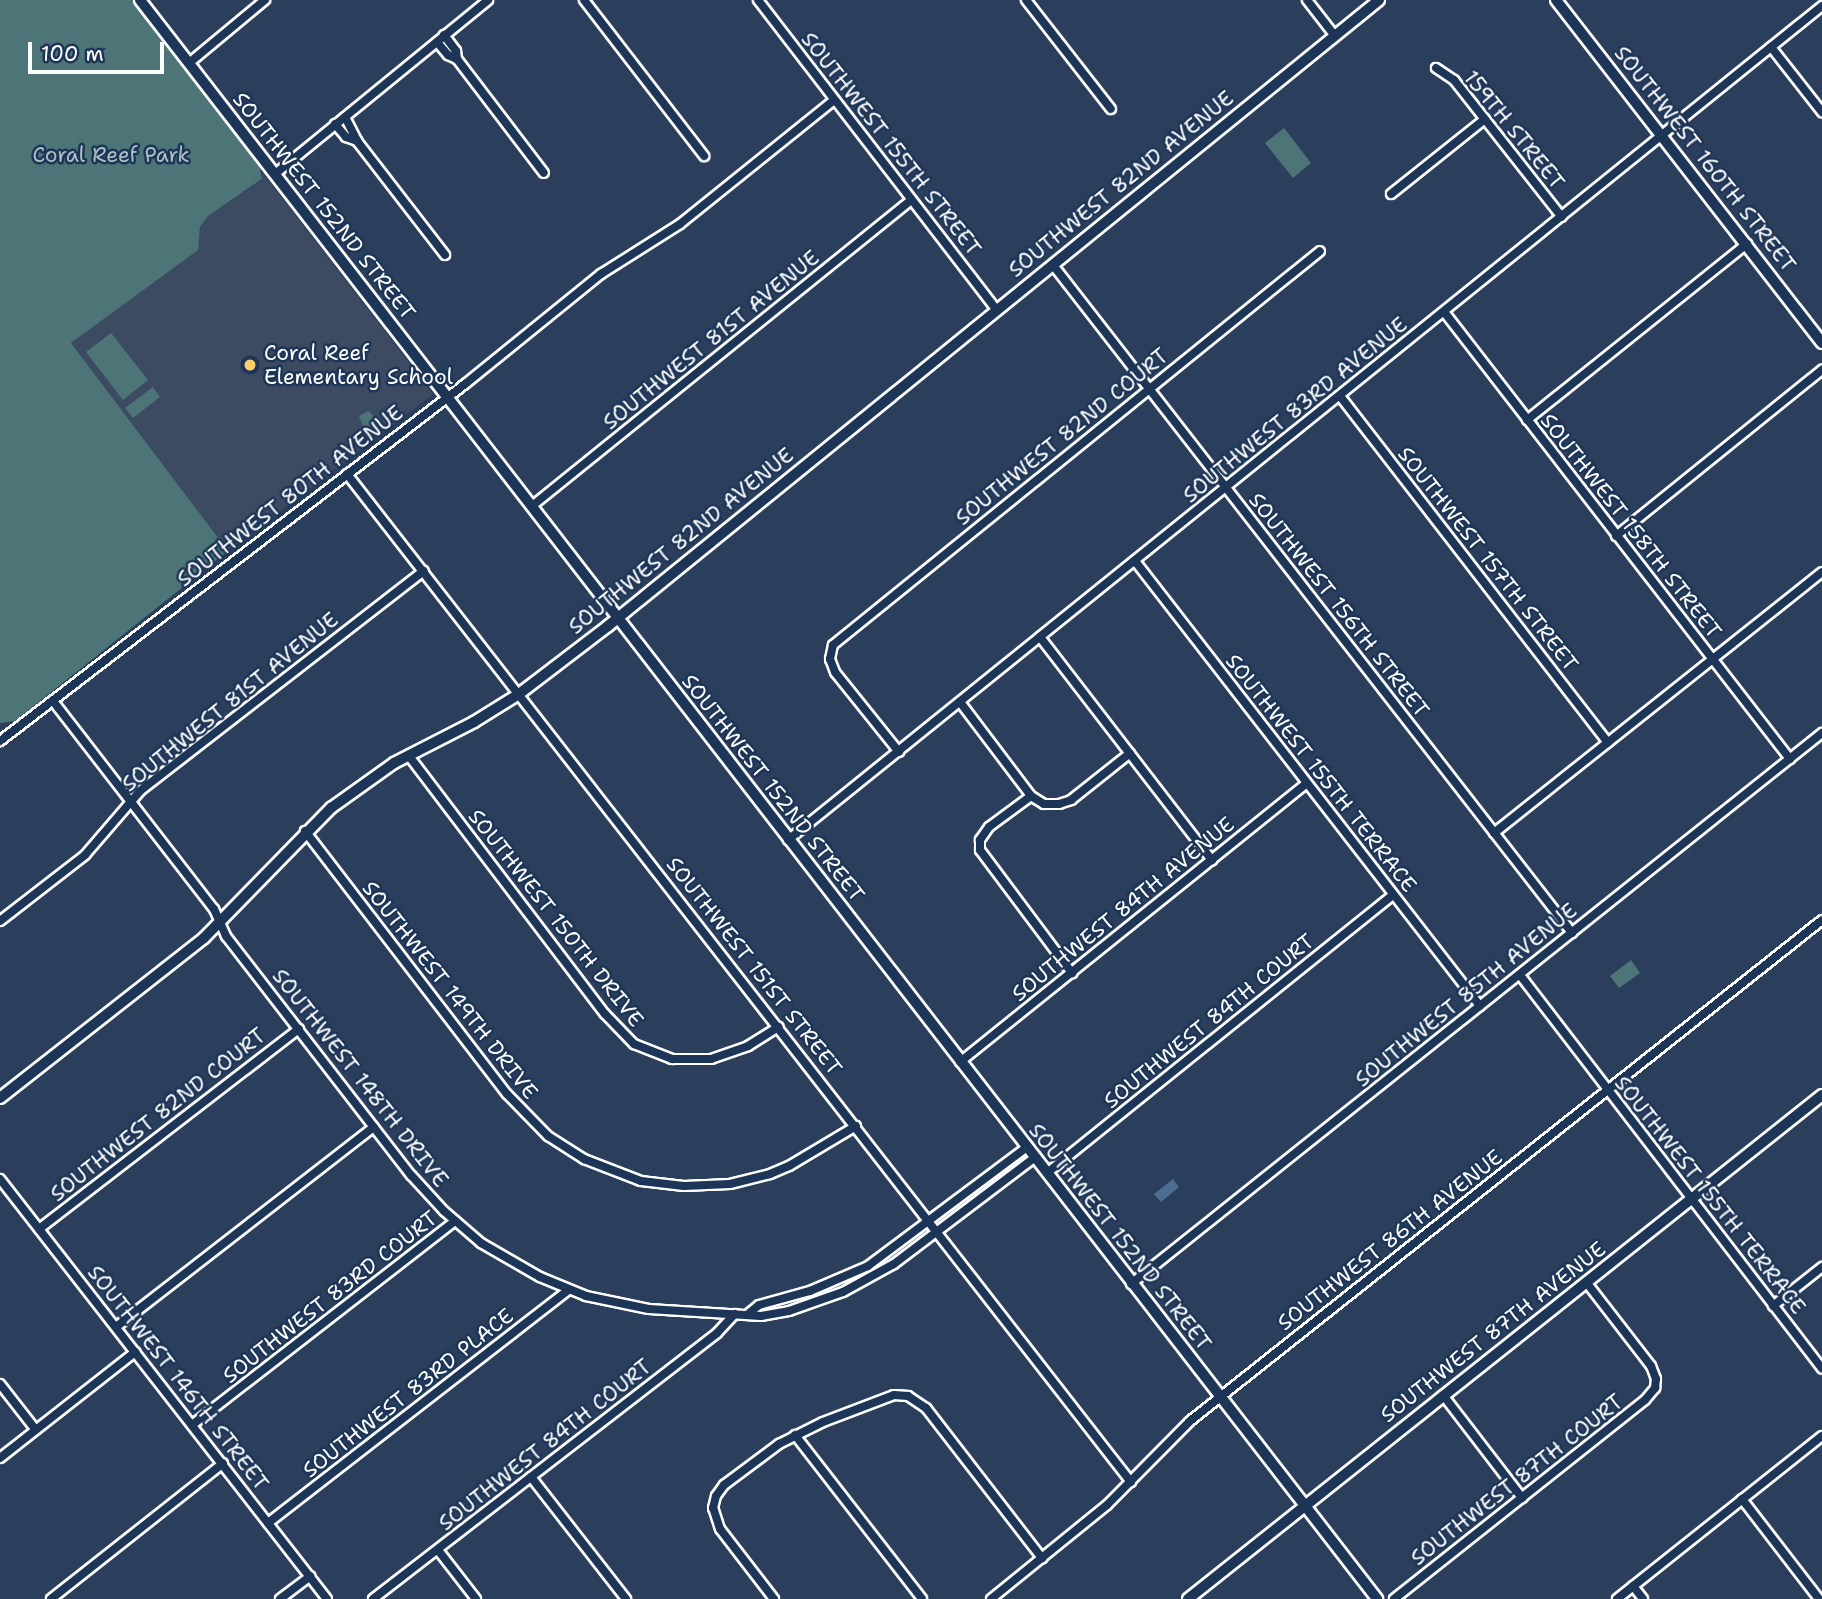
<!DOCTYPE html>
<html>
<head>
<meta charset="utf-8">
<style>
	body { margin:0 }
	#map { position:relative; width:1822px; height:1599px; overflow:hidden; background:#2b3f5c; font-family:"Shantell Sans",sans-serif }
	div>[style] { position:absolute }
	.built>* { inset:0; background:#3c4b62 }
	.green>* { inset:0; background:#4d7477 }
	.water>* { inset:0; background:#4a6d91 }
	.roads { filter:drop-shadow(2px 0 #fff) drop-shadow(-2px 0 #fff) drop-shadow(0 2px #fff) drop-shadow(0 -2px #fff) }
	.minor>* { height:8px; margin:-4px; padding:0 4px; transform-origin:4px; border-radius:4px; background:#1d3557 }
	.tertiary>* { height:10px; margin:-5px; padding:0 5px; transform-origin:5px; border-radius:5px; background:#1d3557 }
	.secondary>* { height:10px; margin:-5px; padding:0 5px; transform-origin:5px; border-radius:5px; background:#1d3557 }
	.dots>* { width:19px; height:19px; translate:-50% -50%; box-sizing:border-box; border:4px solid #1d3557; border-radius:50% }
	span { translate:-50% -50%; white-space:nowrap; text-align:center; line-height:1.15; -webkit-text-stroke:5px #1d3557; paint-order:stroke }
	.street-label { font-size:21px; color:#fff }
	.park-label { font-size:21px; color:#afc0c2 }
	.poi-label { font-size:21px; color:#fff }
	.left { translate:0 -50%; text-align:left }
	.scale { position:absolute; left:28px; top:42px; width:136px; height:32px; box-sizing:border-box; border:4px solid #fff; border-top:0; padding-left:9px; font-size:21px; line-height:24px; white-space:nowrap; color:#fff; -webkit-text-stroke:5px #1d3557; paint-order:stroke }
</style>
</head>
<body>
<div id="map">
	<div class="built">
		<div style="clip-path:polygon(262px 172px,433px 394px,228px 551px,71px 343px,197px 250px,200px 227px,208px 216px,262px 180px)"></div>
	</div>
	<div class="green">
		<div style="clip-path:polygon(0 0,133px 0,259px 163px,262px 179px,208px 216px,200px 227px,198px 250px,71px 343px,228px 551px,15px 721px,0 723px)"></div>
		<div style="clip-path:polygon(1284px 128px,1311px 163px,1293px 178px,1265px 143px)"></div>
		<div style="clip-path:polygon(111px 333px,148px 380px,123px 400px,86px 352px)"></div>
		<div style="clip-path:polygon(153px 387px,160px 397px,133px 418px,125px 408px)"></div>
		<div style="clip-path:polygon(368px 411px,373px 415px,374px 424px,371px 431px,365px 432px,359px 416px)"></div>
		<div style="clip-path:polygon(1631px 960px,1640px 973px,1619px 988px,1610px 976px)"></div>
	</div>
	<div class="water">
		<div style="clip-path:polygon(1173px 1179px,1179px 1187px,1161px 1202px,1154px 1194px)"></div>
	</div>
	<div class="roads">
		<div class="minor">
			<div style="left:584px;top:0;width:197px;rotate:52.4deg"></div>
			<div style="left:758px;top:0;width:391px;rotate:52.4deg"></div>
			<div style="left:1026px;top:0;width:138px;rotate:52.1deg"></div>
			<div style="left:1307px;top:0;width:46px;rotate:52.1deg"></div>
			<div style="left:444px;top:35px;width:20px;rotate:53deg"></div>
			<div style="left:456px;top:51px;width:8px;rotate:83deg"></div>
			<div style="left:457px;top:59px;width:143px;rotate:52.7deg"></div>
			<div style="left:437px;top:42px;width:17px;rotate:50deg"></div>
			<div style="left:448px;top:55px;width:10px;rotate:24deg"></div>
			<div style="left:1771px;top:47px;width:83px;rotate:51.9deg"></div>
			<div style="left:189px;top:63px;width:99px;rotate:-39.7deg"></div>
			<div style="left:1436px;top:68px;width:22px;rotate:34deg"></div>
			<div style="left:1454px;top:80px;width:174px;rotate:51.8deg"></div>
			<div style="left:345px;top:117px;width:27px;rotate:63deg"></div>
			<div style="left:357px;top:141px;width:144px;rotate:52.3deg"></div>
			<div style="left:335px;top:124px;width:17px;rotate:50deg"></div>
			<div style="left:346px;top:137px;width:12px;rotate:20deg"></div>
			<div style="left:275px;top:174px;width:275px;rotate:-39.2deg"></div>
			<div style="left:1391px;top:194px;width:120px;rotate:-38.6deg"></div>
			<div style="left:1053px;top:265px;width:846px;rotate:52.15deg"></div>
			<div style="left:1445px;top:313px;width:564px;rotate:52.28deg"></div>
			<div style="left:1340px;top:396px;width:438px;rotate:52.3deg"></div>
			<div style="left:1527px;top:420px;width:282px;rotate:-38.7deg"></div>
			<div style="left:347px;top:474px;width:1277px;rotate:52.13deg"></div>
			<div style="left:532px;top:506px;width:487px;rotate:-38.9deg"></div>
			<div style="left:1616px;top:536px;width:265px;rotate:-38.9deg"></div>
			<div style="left:1135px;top:561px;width:563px;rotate:52.21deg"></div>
			<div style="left:1040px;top:637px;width:282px;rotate:52.4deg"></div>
			<div style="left:53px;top:701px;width:263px;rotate:52.3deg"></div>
			<div style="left:214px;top:909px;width:30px;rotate:66deg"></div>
			<div style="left:226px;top:936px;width:302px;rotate:52.3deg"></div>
			<div style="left:411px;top:1175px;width:49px;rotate:47.5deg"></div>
			<div style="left:444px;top:1211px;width:49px;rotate:40.9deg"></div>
			<div style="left:481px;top:1243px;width:68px;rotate:30deg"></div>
			<div style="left:540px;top:1277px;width:50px;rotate:22.4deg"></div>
			<div style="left:586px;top:1296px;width:64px;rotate:11.7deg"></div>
			<div style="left:649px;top:1309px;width:112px;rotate:3.6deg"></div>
			<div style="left:761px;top:1316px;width:28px;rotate:-10deg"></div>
			<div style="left:789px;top:1311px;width:57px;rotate:-19.4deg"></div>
			<div style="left:843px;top:1292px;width:58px;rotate:-28.8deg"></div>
			<div style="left:894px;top:1264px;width:176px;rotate:-37.1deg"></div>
			<div style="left:960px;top:702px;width:118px;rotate:52.9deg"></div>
			<div style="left:1031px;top:796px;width:15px;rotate:32deg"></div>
			<div style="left:1044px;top:804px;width:15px"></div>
			<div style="left:1059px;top:804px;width:13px;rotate:-18deg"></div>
			<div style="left:1071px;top:800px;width:75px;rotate:-38.5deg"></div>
			<div style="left:0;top:741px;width:586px;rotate:-37.51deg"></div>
			<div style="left:465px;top:384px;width:175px;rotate:-39deg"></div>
			<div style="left:601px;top:274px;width:93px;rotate:-32.3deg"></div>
			<div style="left:680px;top:224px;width:198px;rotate:-38.8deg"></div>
			<div style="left:899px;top:752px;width:102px;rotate:-128.7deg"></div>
			<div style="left:835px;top:672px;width:14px;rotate:-111deg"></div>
			<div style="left:830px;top:659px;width:14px;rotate:-78deg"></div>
			<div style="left:833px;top:645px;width:626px;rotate:-38.97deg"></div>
			<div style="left:409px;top:756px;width:324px;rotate:52.8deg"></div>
			<div style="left:605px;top:1014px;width:42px;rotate:46deg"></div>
			<div style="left:634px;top:1044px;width:41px;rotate:21.5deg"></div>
			<div style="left:672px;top:1059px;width:39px"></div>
			<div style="left:711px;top:1059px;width:39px;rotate:-19deg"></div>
			<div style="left:748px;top:1046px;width:36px;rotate:-32deg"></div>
			<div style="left:1031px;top:796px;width:52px;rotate:143.6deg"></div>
			<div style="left:989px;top:827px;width:16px;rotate:125deg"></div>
			<div style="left:980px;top:840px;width:10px;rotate:90deg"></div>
			<div style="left:980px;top:850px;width:154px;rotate:53.2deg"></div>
			<div style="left:305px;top:831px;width:332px;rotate:52.5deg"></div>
			<div style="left:507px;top:1094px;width:59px;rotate:45.7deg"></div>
			<div style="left:548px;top:1136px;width:43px;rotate:32.6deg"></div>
			<div style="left:584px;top:1159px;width:61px;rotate:21.1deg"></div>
			<div style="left:641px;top:1181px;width:43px;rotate:6.6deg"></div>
			<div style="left:684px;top:1186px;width:46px;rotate:-2.5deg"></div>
			<div style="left:730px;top:1184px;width:41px;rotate:-14deg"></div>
			<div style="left:770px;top:1174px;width:21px;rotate:-23deg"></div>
			<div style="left:789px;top:1166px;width:78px;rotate:-30.8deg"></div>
			<div style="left:1494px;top:833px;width:419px;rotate:-38.5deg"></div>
			<div style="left:788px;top:840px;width:1328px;rotate:-38.89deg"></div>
			<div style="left:0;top:921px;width:108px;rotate:-37.8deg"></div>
			<div style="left:85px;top:855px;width:84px;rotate:-49.3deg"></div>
			<div style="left:140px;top:791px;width:359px;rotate:-37.8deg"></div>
			<div style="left:1520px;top:975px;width:496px;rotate:52.5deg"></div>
			<div style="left:960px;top:1062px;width:445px;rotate:-38.8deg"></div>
			<div style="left:1047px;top:1173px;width:444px;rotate:-38.8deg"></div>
			<div style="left:0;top:1179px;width:532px;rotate:52.1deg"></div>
			<div style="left:39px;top:1229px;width:328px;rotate:-37.6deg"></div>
			<div style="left:1131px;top:1284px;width:884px;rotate:-38.57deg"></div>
			<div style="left:1773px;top:1306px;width:63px;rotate:-38.5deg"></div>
			<div style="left:748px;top:1314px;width:14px;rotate:-39deg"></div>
			<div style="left:759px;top:1305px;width:53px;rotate:-15.4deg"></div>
			<div style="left:810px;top:1291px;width:63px;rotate:-23.3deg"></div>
			<div style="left:868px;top:1266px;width:197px;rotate:-36.8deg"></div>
			<div style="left:116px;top:1327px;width:326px;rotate:-37.8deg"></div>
			<div style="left:0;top:1384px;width:58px;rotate:52deg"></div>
			<div style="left:1443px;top:1395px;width:130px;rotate:52.5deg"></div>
			<div style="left:192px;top:1425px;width:333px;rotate:-37.8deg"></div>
			<div style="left:795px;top:1435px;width:207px;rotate:52.2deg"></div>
			<div style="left:0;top:1458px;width:172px;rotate:-38.1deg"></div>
			<div style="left:531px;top:1477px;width:155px;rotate:52.1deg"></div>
			<div style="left:1742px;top:1499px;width:126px;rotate:52.4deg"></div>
			<div style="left:268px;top:1523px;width:380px;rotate:-37.8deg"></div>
			<div style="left:438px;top:1550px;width:62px;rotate:52.2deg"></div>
			<div style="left:1633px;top:1586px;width:16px;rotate:52deg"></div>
			<div style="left:51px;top:1599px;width:219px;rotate:-38.3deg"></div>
			<div style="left:280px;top:1599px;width:38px;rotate:-37deg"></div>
			<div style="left:373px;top:1599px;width:435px;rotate:-37.7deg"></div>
			<div style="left:717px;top:1333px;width:26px;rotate:-47deg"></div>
			<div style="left:774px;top:1599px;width:88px;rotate:-127.6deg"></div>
			<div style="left:720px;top:1529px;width:22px;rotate:-108deg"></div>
			<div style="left:713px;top:1508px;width:12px;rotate:-76deg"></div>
			<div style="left:716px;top:1496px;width:14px;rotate:-54deg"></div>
			<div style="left:724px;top:1485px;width:69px;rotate:-36.7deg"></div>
			<div style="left:779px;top:1444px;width:49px;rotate:-26.6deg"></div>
			<div style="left:823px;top:1422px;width:76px;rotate:-20.8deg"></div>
			<div style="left:894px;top:1395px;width:14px;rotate:4deg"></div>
			<div style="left:908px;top:1396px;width:22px;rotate:34deg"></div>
			<div style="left:926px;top:1408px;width:190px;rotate:52.3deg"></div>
			<div style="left:991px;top:1599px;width:149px;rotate:-39deg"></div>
			<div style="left:1107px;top:1505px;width:118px;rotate:-45.3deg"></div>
			<div style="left:1190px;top:1421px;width:806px;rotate:-38.4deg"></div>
			<div style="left:1394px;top:1599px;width:320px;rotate:-38.4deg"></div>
			<div style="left:1645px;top:1400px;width:16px;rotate:-50deg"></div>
			<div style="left:1655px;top:1388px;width:9px;rotate:-84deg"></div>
			<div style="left:1656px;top:1379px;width:14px;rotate:-111deg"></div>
			<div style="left:1651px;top:1366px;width:106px;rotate:-127.7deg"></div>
			<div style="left:1617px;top:1599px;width:262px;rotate:-38.5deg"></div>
		</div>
		<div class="tertiary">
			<div style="left:1556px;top:0;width:434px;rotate:52.2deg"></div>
			<div style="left:0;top:1098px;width:259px;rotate:-38.1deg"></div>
			<div style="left:204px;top:938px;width:182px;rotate:-45.7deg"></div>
			<div style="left:331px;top:808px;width:77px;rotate:-35.5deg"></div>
			<div style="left:394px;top:763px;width:90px;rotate:-27.1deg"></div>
			<div style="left:474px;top:722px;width:53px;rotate:-31.9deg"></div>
			<div style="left:519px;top:694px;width:112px;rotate:-37.4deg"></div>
			<div style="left:608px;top:626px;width:993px;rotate:-39.07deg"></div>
			<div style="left:1188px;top:1599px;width:810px;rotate:-38.48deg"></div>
		</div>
		<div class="secondary">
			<div style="left:140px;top:0;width:2022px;rotate:52.27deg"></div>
		</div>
	</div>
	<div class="dots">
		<div style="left:250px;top:365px;background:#ffd166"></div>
	</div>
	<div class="street-label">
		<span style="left:1514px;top:130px;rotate:51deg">159TH STREET</span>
		<span style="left:891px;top:144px;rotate:52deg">SOUTHWEST 155TH STREET</span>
		<span style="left:1705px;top:159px;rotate:52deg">SOUTHWEST 160TH STREET</span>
		<span style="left:1121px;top:184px;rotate:-39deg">SOUTHWEST 82ND AVENUE</span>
		<span style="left:324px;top:206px;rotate:52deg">SOUTHWEST 152ND STREET</span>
		<span style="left:711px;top:340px;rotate:-39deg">SOUTHWEST 81ST AVENUE</span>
		<span style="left:1295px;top:410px;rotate:-39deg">SOUTHWEST 83RD AVENUE</span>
		<span style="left:1062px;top:437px;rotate:-39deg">SOUTHWEST 82ND COURT</span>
		<span style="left:290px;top:496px;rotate:-38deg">SOUTHWEST 80TH AVENUE</span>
		<span style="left:1631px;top:526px;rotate:52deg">SOUTHWEST 158TH STREET</span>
		<span style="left:681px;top:541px;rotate:-39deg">SOUTHWEST 82ND AVENUE</span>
		<span style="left:1488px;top:559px;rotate:52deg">SOUTHWEST 157TH STREET</span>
		<span style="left:1339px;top:605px;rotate:52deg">SOUTHWEST 156TH STREET</span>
		<span style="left:230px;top:702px;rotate:-39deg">SOUTHWEST 81ST AVENUE</span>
		<span style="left:1321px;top:773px;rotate:52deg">SOUTHWEST 155TH TERRACE</span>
		<span style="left:773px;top:788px;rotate:52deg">SOUTHWEST 152ND STREET</span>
		<span style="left:1123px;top:909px;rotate:-39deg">SOUTHWEST 84TH AVENUE</span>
		<span style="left:556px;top:918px;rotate:52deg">SOUTHWEST 150TH DRIVE</span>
		<span style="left:754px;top:966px;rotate:52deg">SOUTHWEST 151ST STREET</span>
		<span style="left:450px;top:990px;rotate:52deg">SOUTHWEST 149TH DRIVE</span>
		<span style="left:1466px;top:995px;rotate:-39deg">SOUTHWEST 85TH AVENUE</span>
		<span style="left:1209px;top:1021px;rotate:-39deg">SOUTHWEST 84TH COURT</span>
		<span style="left:360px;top:1078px;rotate:52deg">SOUTHWEST 148TH DRIVE</span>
		<span style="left:158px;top:1115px;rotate:-38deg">SOUTHWEST 82ND COURT</span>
		<span style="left:1710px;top:1195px;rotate:52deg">SOUTHWEST 155TH TERRACE</span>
		<span style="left:1120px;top:1237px;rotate:52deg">SOUTHWEST 152ND STREET</span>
		<span style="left:1390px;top:1240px;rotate:-38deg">SOUTHWEST 86TH AVENUE</span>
		<span style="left:330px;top:1297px;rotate:-38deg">SOUTHWEST 83RD COURT</span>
		<span style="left:1493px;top:1332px;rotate:-38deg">SOUTHWEST 87TH AVENUE</span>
		<span style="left:178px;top:1378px;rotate:52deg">SOUTHWEST 146TH STREET</span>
		<span style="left:408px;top:1393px;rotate:-38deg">SOUTHWEST 83RD PLACE</span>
		<span style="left:545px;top:1445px;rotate:-38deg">SOUTHWEST 84TH COURT</span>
		<span style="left:1517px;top:1480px;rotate:-38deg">SOUTHWEST 87TH COURT</span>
	</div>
	<div class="park-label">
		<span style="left:111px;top:155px">Coral Reef Park</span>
	</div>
	<div class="poi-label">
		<span class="left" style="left:264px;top:365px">Coral Reef<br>Elementary School</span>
	</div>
	<div class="scale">100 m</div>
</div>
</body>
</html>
